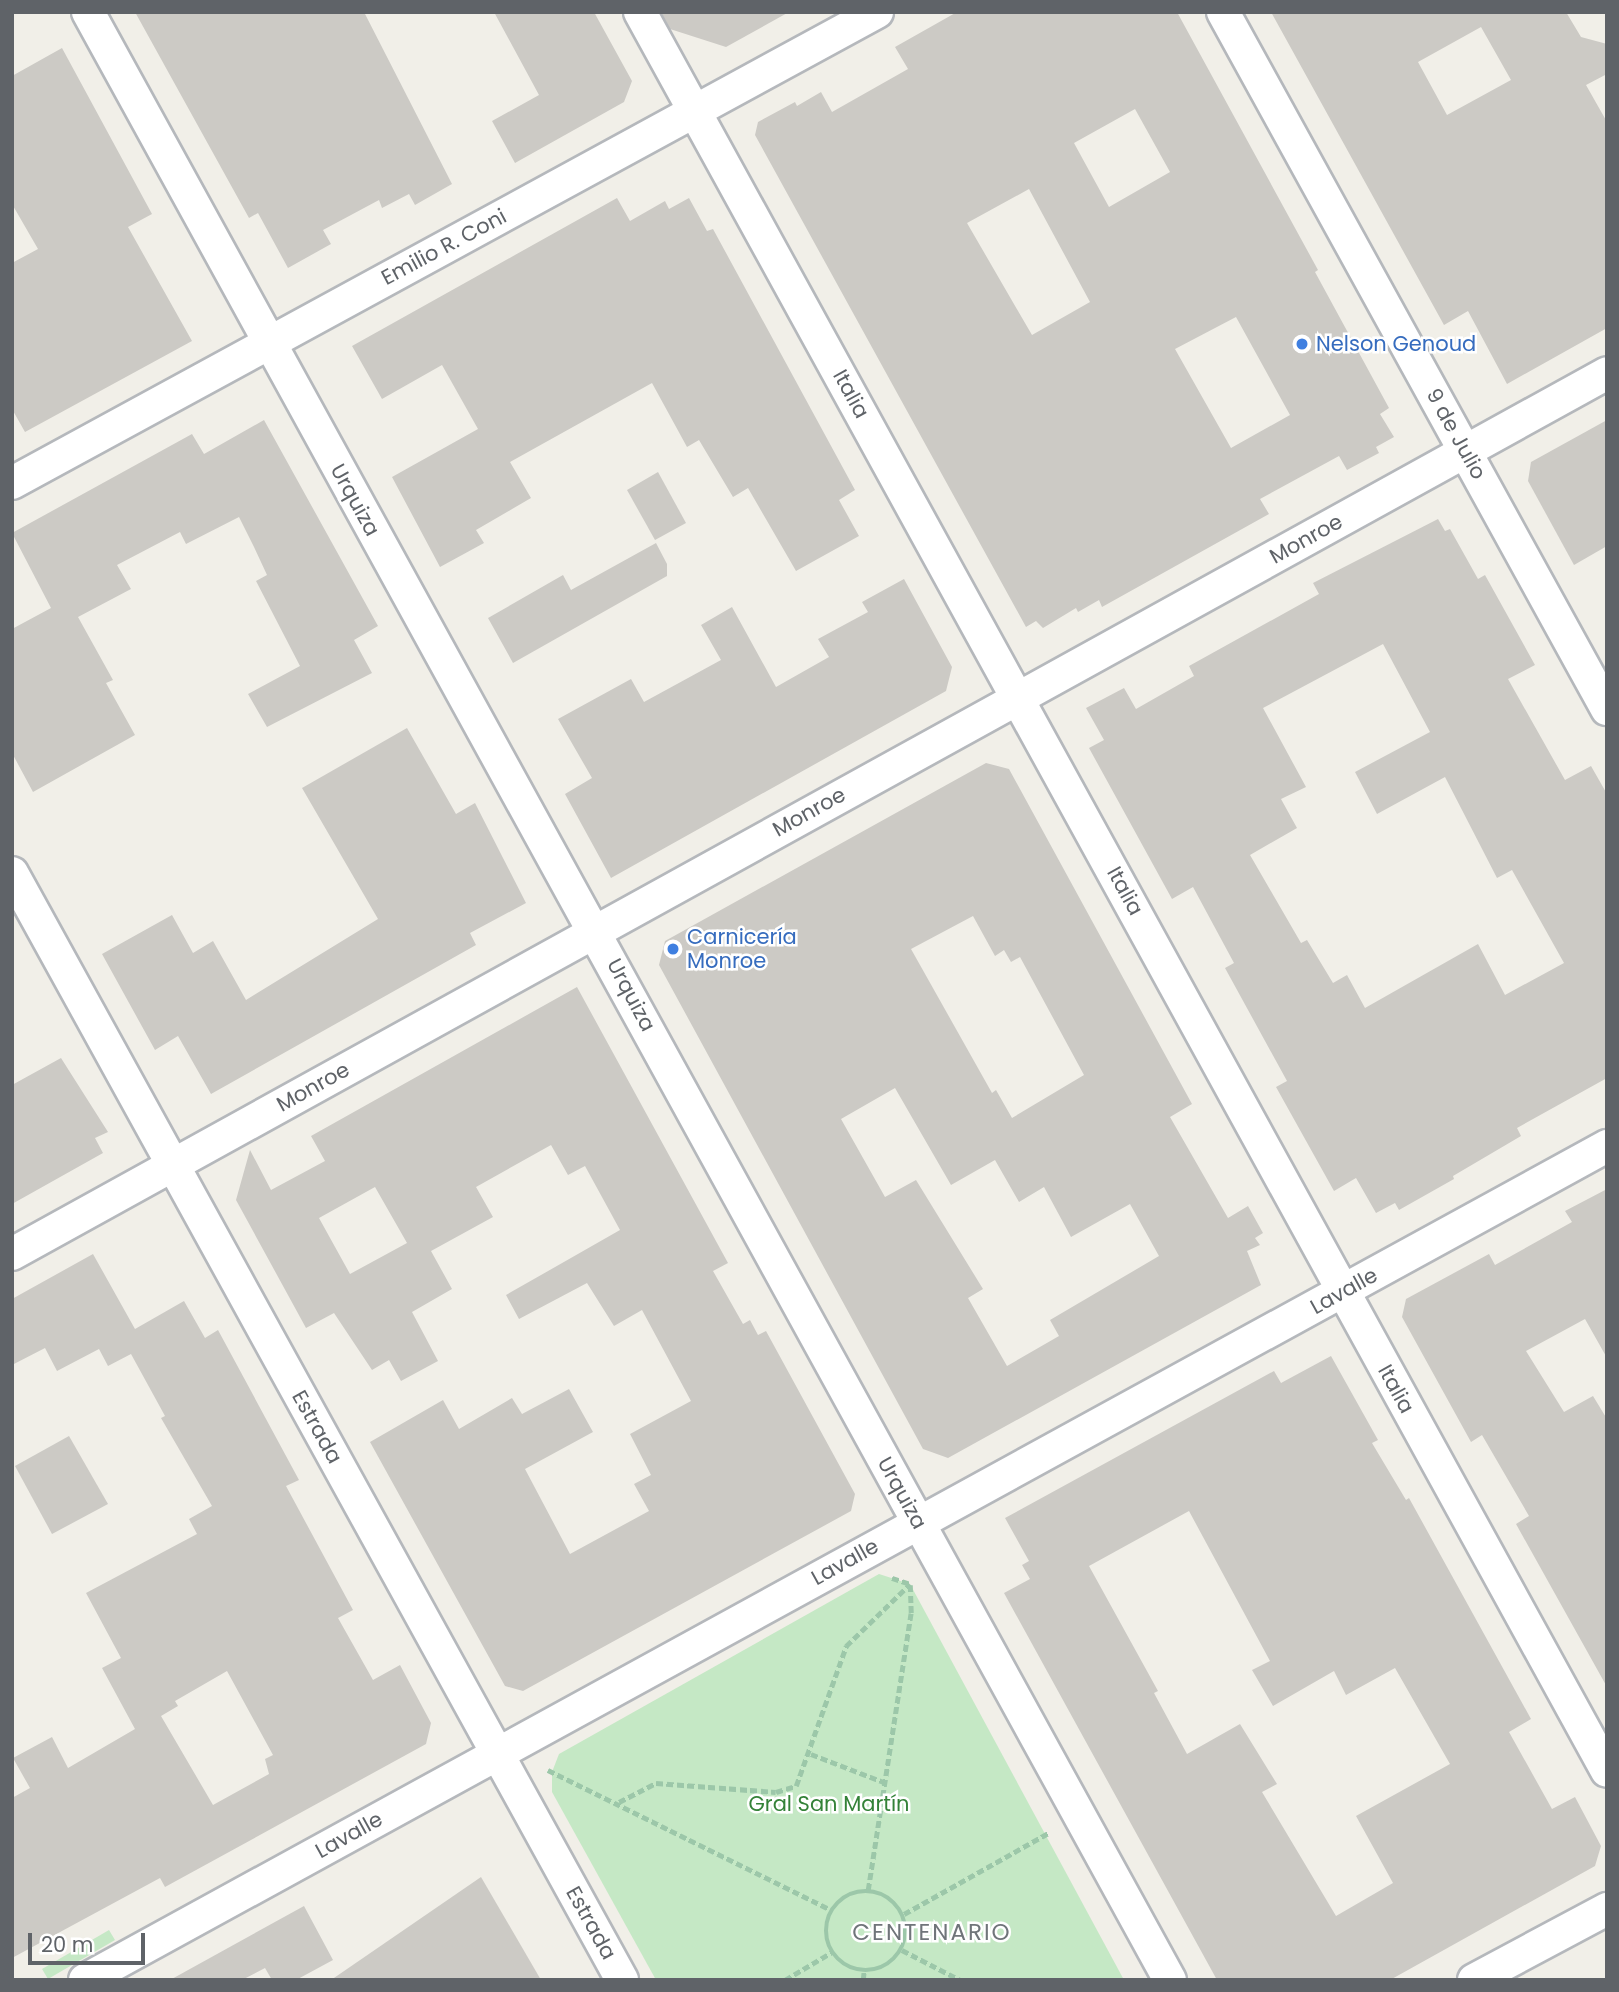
<!DOCTYPE html>
<html>
<head>
<meta charset="utf-8">
<style>
	body { margin:0 }
	#map { position:relative; width:1619px; height:1992px; overflow:hidden; background:#f1efe8; font-family:Poppins,sans-serif }
	div>[style] { position:absolute }
	.green>* { inset:0; background:#c5e8c5 }
	.building>* { inset:0; background:#cccac5 }
	.path>* { height:4.5px; margin-top:-2.25px; transform-origin:0; background:repeating-linear-gradient(90deg,#9cc7a9 0 7px,transparent 0 10.5px) }
	.path>.ring { margin:-2.25px; padding:0; box-sizing:content-box; background:none; border:4.5px solid #9cc7a9; border-radius:50% }
	.roads { filter:drop-shadow(2px 0 #b5b8bc) drop-shadow(-2px 0 #b5b8bc) drop-shadow(0 2px #b5b8bc) drop-shadow(0 -2px #b5b8bc) }
	.street>* { height:32px; margin:-16px; padding:0 16px; transform-origin:16px; border-radius:16px; background:#fff }
	.dots>* { width:19px; height:19px; translate:-50% -50%; box-sizing:border-box; border:4px solid #fff; border-radius:50% }
	span { translate:-50% -50%; white-space:nowrap; text-align:center; line-height:1.15; -webkit-text-stroke:5px #fff; paint-order:stroke }
	.street-label { font-size:21px; color:#5f6368 }
	.shop-label { font-size:21px; color:#366cbe }
	.left { translate:0 -50%; text-align:left }
	.park-label { font-size:21px; color:#348238 }
	.neighbourhood-label { font-size:23px; color:#70757a; letter-spacing:2px }
	.frame { position:absolute; inset:0; border:14px solid #5f6368; pointer-events:none }
	.scale { position:absolute; left:28px; top:1933px; width:117px; height:32px; box-sizing:border-box; border:4px solid #5f6368; border-top:0; padding-left:9px; font-size:21px; line-height:24px; white-space:nowrap; color:#5f6368; -webkit-text-stroke:5px #fff; paint-order:stroke }
</style>
</head>
<body>
<div id="map">
	<div class="green">
		<div style="clip-path:polygon(879px 1574px,910px 1584px,1124px 1980px,656px 1980px,552px 1792px,552px 1772px,559px 1754px)"></div>
		<div style="clip-path:polygon(109px 1930px,115px 1940px,48px 1979px,42px 1969px)"></div>
	</div>
	<div class="building">
		<div style="clip-path:polygon(135px 12px,364px 12px,452px 184px,415px 205px,409px 194px,382px 208px,379px 200px,323px 230px,331px 244px,288px 268px,258px 213px,249px 218px)"></div>
		<div style="clip-path:polygon(494px 12px,594px 12px,632px 81px,624px 102px,515px 163px,492px 121px,539px 95px)"></div>
		<div style="clip-path:polygon(661px 12px,789px 12px,726px 47px,670px 29px)"></div>
		<div style="clip-path:polygon(evenodd,957px 12px,1177px 12px,1318px 270px,1315px 272px,1389px 408px,1380px 414px,1394px 437px,1376px 447px,1379px 453px,1347px 470px,1339px 456px,1260px 499px,1269px 514px,1102px 607px,1099px 600px,1078px 612px,1076px 608px,1043px 628px,1036px 621px,1026px 627px,755px 135px,758px 122px,795px 102px,797px 106px,821px 92px,832px 112px,908px 69px,895px 47px,957px 12px,1135px 109px,1170px 172px,1109px 207px,1074px 143px,1135px 109px,957px 12px,1029px 189px,1090px 302px,1032px 335px,967px 223px,1029px 189px,957px 12px,1236px 317px,1290px 415px,1231px 448px,1175px 349px,1236px 317px)"></div>
		<div style="clip-path:polygon(evenodd,1271px 12px,1566px 12px,1581px 37px,1607px 44px,1607px 74px,1586px 85px,1607px 122px,1607px 328px,1507px 384px,1468px 311px,1444px 325px,1271px 12px,1481px 27px,1511px 80px,1447px 115px,1418px 62px,1481px 27px)"></div>
		<div style="clip-path:polygon(62px 48px,152px 214px,128px 227px,192px 341px,25px 432px,12px 409px,12px 263px,38px 249px,12px 204px,12px 76px)"></div>
		<div style="clip-path:polygon(617px 198px,630px 221px,665px 201px,669px 209px,689px 198px,707px 231px,713px 229px,855px 490px,839px 500px,859px 536px,796px 571px,748px 488px,733px 497px,699px 440px,687px 447px,652px 383px,510px 462px,531px 498px,476px 530px,484px 543px,440px 567px,392px 477px,478px 429px,442px 365px,382px 399px,352px 346px)"></div>
		<div style="clip-path:polygon(264px 420px,378px 626px,354px 640px,372px 673px,267px 727px,248px 694px,300px 666px,256px 581px,267px 575px,254px 547px,239px 517px,186px 544px,180px 532px,117px 565px,131px 589px,78px 617px,113px 680px,106px 683px,135px 735px,33px 792px,12px 753px,12px 629px,51px 608px,12px 533px,192px 434px,204px 454px)"></div>
		<div style="clip-path:polygon(1607px 420px,1607px 546px,1574px 565px,1528px 481px,1531px 462px)"></div>
		<div style="clip-path:polygon(658px 472px,686px 523px,655px 540px,627px 490px)"></div>
		<div style="clip-path:polygon(evenodd,1438px 519px,1445px 531px,1450px 529px,1478px 579px,1485px 575px,1535px 665px,1508px 679px,1565px 780px,1591px 766px,1607px 794px,1607px 1078px,1517px 1128px,1521px 1136px,1453px 1176px,1454px 1179px,1399px 1210px,1395px 1203px,1376px 1213px,1356px 1178px,1334px 1191px,1276px 1087px,1287px 1081px,1225px 968px,1234px 963px,1193px 887px,1172px 899px,1089px 748px,1104px 740px,1086px 708px,1124px 688px,1136px 709px,1194px 676px,1189px 666px,1319px 594px,1313px 583px,1438px 519px,1383px 644px,1430px 732px,1355px 772px,1377px 814px,1445px 777px,1497px 878px,1512px 870px,1564px 963px,1505px 995px,1478px 944px,1365px 1008px,1347px 975px,1333px 983px,1307px 940px,1301px 943px,1250px 855px,1297px 828px,1281px 799px,1306px 787px,1263px 708px,1383px 644px)"></div>
		<div style="clip-path:polygon(656px 543px,667px 564px,667px 576px,513px 663px,488px 618px,563px 575px,571px 590px)"></div>
		<div style="clip-path:polygon(904px 579px,952px 667px,946px 691px,611px 878px,565px 794px,592px 778px,558px 719px,631px 679px,644px 702px,721px 660px,701px 625px,732px 607px,776px 687px,829px 657px,818px 639px,868px 612px,862px 602px)"></div>
		<div style="clip-path:polygon(407px 728px,456px 814px,475px 803px,526px 903px,470px 933px,476px 945px,211px 1094px,178px 1036px,155px 1050px,102px 954px,172px 915px,193px 953px,213px 941px,246px 1000px,378px 919px,302px 788px)"></div>
		<div style="clip-path:polygon(evenodd,986px 763px,1009px 769px,1192px 1104px,1170px 1117px,1228px 1218px,1248px 1206px,1263px 1233px,1255px 1238px,1260px 1245px,1247px 1251px,1261px 1285px,948px 1458px,923px 1449px,659px 965px,665px 941px,986px 763px,973px 916px,995px 956px,1004px 950px,1011px 962px,1020px 957px,1084px 1075px,1012px 1118px,996px 1090px,992px 1093px,911px 949px,973px 916px,986px 763px,895px 1088px,951px 1185px,995px 1160px,1019px 1202px,1044px 1187px,1071px 1237px,1130px 1204px,1159px 1256px,1050px 1320px,1059px 1336px,1007px 1366px,968px 1298px,983px 1289px,916px 1180px,885px 1197px,841px 1119px,895px 1088px)"></div>
		<div style="clip-path:polygon(evenodd,577px 987px,728px 1263px,713px 1271px,743px 1324px,750px 1320px,758px 1335px,766px 1331px,855px 1494px,851px 1511px,523px 1691px,505px 1686px,370px 1442px,443px 1400px,459px 1429px,512px 1398px,522px 1414px,569px 1389px,593px 1432px,525px 1469px,570px 1554px,649px 1511px,634px 1484px,651px 1475px,630px 1434px,691px 1401px,642px 1310px,614px 1326px,587px 1283px,519px 1319px,506px 1295px,620px 1230px,585px 1166px,568px 1175px,551px 1145px,476px 1187px,493px 1217px,431px 1251px,452px 1289px,412px 1312px,438px 1361px,401px 1381px,389px 1360px,372px 1370px,334px 1313px,306px 1328px,236px 1200px,250px 1150px,271px 1190px,325px 1161px,311px 1136px,577px 987px,375px 1187px,407px 1243px,350px 1274px,319px 1218px,375px 1187px)"></div>
		<div style="clip-path:polygon(61px 1058px,108px 1132px,95px 1138px,103px 1153px,12px 1204px,12px 1085px)"></div>
		<div style="clip-path:polygon(1607px 1189px,1607px 1358px,1585px 1319px,1526px 1351px,1564px 1412px,1593px 1396px,1607px 1419px,1607px 1687px,1516px 1524px,1529px 1516px,1482px 1435px,1471px 1442px,1402px 1317px,1406px 1299px,1489px 1254px,1495px 1265px,1572px 1222px,1565px 1211px)"></div>
		<div style="clip-path:polygon(evenodd,93px 1254px,135px 1329px,184px 1301px,205px 1338px,218px 1330px,299px 1480px,286px 1486px,353px 1610px,338px 1618px,373px 1680px,400px 1665px,431px 1723px,426px 1744px,165px 1887px,160px 1878px,12px 1958px,12px 1798px,30px 1788px,13px 1758px,52px 1737px,68px 1768px,135px 1729px,102px 1668px,121px 1658px,86px 1593px,197px 1534px,189px 1519px,212px 1506px,161px 1418px,165px 1416px,131px 1354px,108px 1366px,99px 1349px,57px 1371px,45px 1348px,12px 1365px,12px 1299px,93px 1254px,227px 1671px,273px 1755px,265px 1759px,269px 1774px,213px 1805px,161px 1716px,178px 1706px,175px 1701px,227px 1671px)"></div>
		<div style="clip-path:polygon(evenodd,1331px 1356px,1378px 1440px,1372px 1443px,1406px 1500px,1409px 1498px,1531px 1719px,1509px 1732px,1552px 1809px,1575px 1797px,1601px 1846px,1595px 1866px,1390px 1980px,1217px 1980px,1004px 1593px,1030px 1579px,1022px 1565px,1029px 1561px,1005px 1518px,1274px 1371px,1281px 1383px,1331px 1356px,1189px 1511px,1270px 1661px,1252px 1670px,1273px 1706px,1334px 1671px,1346px 1695px,1395px 1668px,1450px 1764px,1356px 1816px,1393px 1883px,1336px 1916px,1262px 1792px,1277px 1784px,1240px 1724px,1187px 1754px,1154px 1693px,1158px 1691px,1089px 1566px,1189px 1511px)"></div>
		<div style="clip-path:polygon(69px 1436px,108px 1504px,52px 1534px,15px 1466px)"></div>
		<div style="clip-path:polygon(481px 1877px,541px 1980px,331px 1980px)"></div>
		<div style="clip-path:polygon(304px 1906px,333px 1960px,296px 1980px,272px 1980px,265px 1968px,242px 1980px,170px 1980px)"></div>
	</div>
	<div class="path">
		<div style="left:892px;top:1578px;width:19px;rotate:18deg"></div>
		<div style="left:811px;top:1754px;width:80px;rotate:21.1deg"></div>
		<div style="left:548px;top:1770px;width:316px;rotate:26.3deg"></div>
		<div style="left:619px;top:1802px;width:42px;rotate:-27.2deg"></div>
		<div style="left:656px;top:1783px;width:120px;rotate:4.3deg"></div>
		<div style="left:776px;top:1792px;width:21px;rotate:-17deg"></div>
		<div style="left:796px;top:1786px;width:149px;rotate:-70.3deg"></div>
		<div style="left:846px;top:1646px;width:89px;rotate:-44.1deg"></div>
		<div style="left:868px;top:1890px;width:280px;rotate:-81.2deg"></div>
		<div style="left:911px;top:1613px;width:28px;rotate:-92deg"></div>
		<div class="ring" style="left:826px;top:1891px;width:75.5px;height:75.5px"></div>
		<div style="left:904px;top:1914px;width:167px;rotate:-29.3deg"></div>
		<div style="left:902px;top:1950px;width:65px;rotate:27.3deg"></div>
		<div style="left:785px;top:1980px;width:55px;rotate:-30.8deg"></div>
		<div style="left:863px;top:1980px;width:9px;rotate:-84deg"></div>
	</div>
	<div class="roads">
		<div class="street">
			<div style="left:88px;top:12px;width:2246px;rotate:61.2deg"></div>
			<div style="left:640px;top:12px;width:2007px;rotate:61.2deg"></div>
			<div style="left:1223px;top:12px;width:796px;rotate:61.15deg"></div>
			<div style="left:12px;top:483px;width:985px;rotate:-28.57deg"></div>
			<div style="left:12px;top:873px;width:1264px;rotate:61.14deg"></div>
			<div style="left:12px;top:1254px;width:1822px;rotate:-28.91deg"></div>
			<div style="left:85px;top:1980px;width:1736px;rotate:-28.72deg"></div>
			<div style="left:1474px;top:1980px;width:151px;rotate:-28.1deg"></div>
		</div>
	</div>
	<div class="dots">
		<div style="left:1302px;top:344px;background:#3f7fe0"></div>
		<div style="left:673px;top:949px;background:#3f7fe0"></div>
	</div>
	<div class="street-label">
		<span style="left:444px;top:247px;rotate:-28deg">Emilio R. Coni</span>
		<span style="left:851px;top:394px;rotate:61deg">Italia</span>
		<span style="left:1456px;top:434px;rotate:61deg">9 de Julio</span>
		<span style="left:355px;top:500px;rotate:61deg">Urquiza</span>
		<span style="left:1306px;top:539px;rotate:-29deg">Monroe</span>
		<span style="left:809px;top:812px;rotate:-29deg">Monroe</span>
		<span style="left:1125px;top:891px;rotate:61deg">Italia</span>
		<span style="left:631px;top:995px;rotate:62deg">Urquiza</span>
		<span style="left:313px;top:1087px;rotate:-29deg">Monroe</span>
		<span style="left:1344px;top:1291px;rotate:-29deg">Lavalle</span>
		<span style="left:1396px;top:1389px;rotate:61deg">Italia</span>
		<span style="left:317px;top:1427px;rotate:61deg">Estrada</span>
		<span style="left:902px;top:1493px;rotate:61deg">Urquiza</span>
		<span style="left:845px;top:1562px;rotate:-29deg">Lavalle</span>
		<span style="left:349px;top:1835px;rotate:-29deg">Lavalle</span>
		<span style="left:591px;top:1923px;rotate:61deg">Estrada</span>
	</div>
	<div class="shop-label">
		<span class="left" style="left:1316px;top:344px">Nelson Genoud</span>
		<span class="left" style="left:687px;top:949px">Carnicería<br>Monroe</span>
	</div>
	<div class="park-label">
		<span style="left:829px;top:1804px">Gral San Martín</span>
	</div>
	<div class="neighbourhood-label">
		<span style="left:932px;top:1932px">CENTENARIO</span>
	</div>
	<div class="frame"></div>
	<div class="scale">20 m</div>
</div>
</body>
</html>
